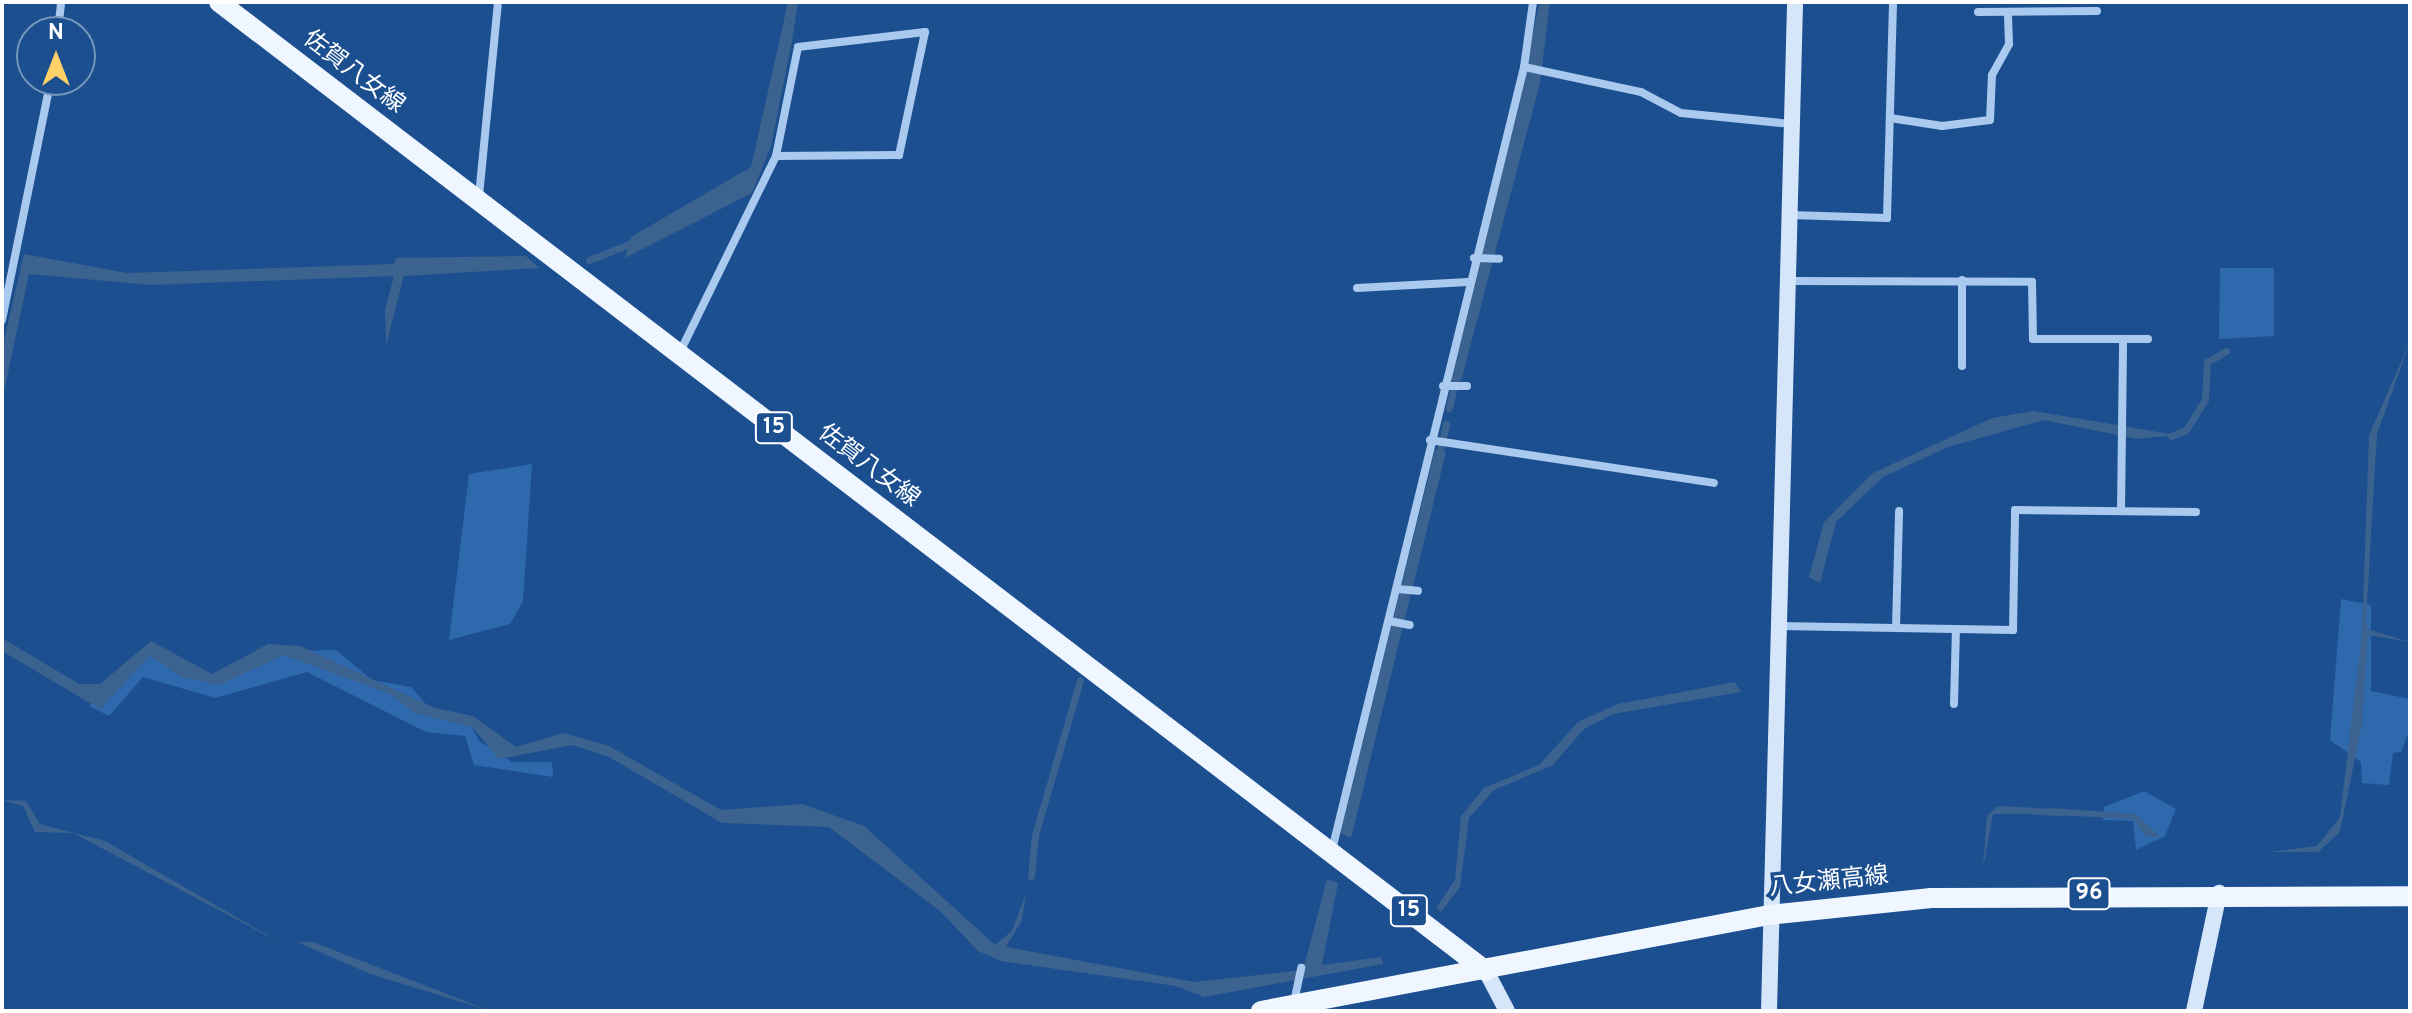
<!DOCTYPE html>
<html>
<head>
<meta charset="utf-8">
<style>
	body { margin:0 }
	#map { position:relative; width:2412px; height:1013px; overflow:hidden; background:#1b4f8f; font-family:Overpass,"Noto Sans JP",sans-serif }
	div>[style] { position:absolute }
	.green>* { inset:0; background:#2e69ad }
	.water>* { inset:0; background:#3c6290 }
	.stream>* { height:7px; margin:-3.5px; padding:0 3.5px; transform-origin:3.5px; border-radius:3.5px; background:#3c6290 }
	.street>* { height:8px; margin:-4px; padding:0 4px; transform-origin:4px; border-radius:4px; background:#a9c9ee }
	.secondary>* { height:16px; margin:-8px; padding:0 8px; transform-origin:8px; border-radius:8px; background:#d6e6fa }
	.primary>* { height:20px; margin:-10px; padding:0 10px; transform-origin:10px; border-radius:10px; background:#f0f6ff }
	span { translate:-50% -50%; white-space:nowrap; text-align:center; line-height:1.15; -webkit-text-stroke:7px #1b4f8f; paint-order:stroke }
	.shield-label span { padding:2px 6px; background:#1b4f8f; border:2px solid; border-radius:6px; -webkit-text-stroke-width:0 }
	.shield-label { font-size:22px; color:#fff; font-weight:700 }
	.street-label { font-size:24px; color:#fff }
	.frame { position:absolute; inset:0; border:4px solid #fff; pointer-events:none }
	.north { position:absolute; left:16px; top:16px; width:80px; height:80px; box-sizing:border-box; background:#1b4f8f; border:2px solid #7695bc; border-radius:50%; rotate:0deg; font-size:22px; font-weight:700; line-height:32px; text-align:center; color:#fff }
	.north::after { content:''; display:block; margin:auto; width:28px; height:36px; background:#ffd166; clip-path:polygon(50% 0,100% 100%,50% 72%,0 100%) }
</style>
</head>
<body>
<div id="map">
	<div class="green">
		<div style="clip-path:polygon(2220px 268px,2274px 268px,2274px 336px,2219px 339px)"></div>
		<div style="clip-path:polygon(532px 464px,523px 601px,510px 624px,449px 640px,469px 474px)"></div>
		<div style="clip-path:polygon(2341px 599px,2371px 605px,2371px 691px,2410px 699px,2410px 729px,2401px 752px,2393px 753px,2389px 785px,2362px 783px,2361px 762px,2330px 740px)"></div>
		<div style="clip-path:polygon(336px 650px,372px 680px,411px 687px,429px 708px,468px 721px,480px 742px,512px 762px,552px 762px,553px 777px,474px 765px,465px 736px,426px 732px,307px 672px,215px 698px,143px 677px,109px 716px,89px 706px,153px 651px,170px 670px,215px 682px,256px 652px)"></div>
		<div style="clip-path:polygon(2144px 791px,2176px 809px,2165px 836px,2136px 850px,2133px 821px,2103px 820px,2104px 807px)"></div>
	</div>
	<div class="water">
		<div style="clip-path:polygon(788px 2px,798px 2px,792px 41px,771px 146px,752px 193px,625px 258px,631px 237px,751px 167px)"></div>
		<div style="clip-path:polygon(1540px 2px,1550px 2px,1540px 83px,1461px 381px,1451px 380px)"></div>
		<div style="clip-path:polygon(24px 254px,127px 273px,394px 264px,396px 258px,526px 256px,539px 268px,404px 276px,386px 345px,385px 310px,394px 276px,151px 285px,29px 274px,2px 401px,2px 349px)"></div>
		<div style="clip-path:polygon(2410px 342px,2377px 434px,2366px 620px,2367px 629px,2410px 642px,2368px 635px,2362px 724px,2340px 832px,2318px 852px,2271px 852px,2317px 846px,2340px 817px,2362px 633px,2369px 435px)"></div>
		<div style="clip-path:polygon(2033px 411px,2176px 435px,2137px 439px,2044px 420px,1948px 447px,1883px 477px,1836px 522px,1820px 583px,1809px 577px,1824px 522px,1873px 473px,1992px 418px)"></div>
		<div style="clip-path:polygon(1435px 450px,1446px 452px,1351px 838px,1340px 833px)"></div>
		<div style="clip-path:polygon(2px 638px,79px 684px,100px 684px,151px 641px,212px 674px,268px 644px,300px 646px,435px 708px,473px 716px,516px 747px,563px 733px,609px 746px,721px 810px,802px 804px,864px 826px,995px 945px,1012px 931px,1026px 893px,1022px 920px,1006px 947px,1194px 982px,1303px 970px,1327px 879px,1338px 883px,1322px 965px,1381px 957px,1383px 964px,1204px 997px,1176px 986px,1001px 961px,978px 951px,940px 911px,829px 827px,722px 823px,609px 757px,573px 745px,499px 759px,472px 727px,414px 713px,390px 694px,284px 655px,219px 685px,182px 677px,150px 656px,100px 709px,2px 651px)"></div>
		<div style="clip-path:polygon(1735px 682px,1741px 692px,1613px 714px,1584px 729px,1553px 765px,1494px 790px,1469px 818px,1460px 887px,1441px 912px,1436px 908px,1455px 880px,1461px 816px,1484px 788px,1539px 765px,1578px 722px,1618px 704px)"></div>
		<div style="clip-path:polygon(2px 800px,26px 801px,40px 824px,105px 841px,281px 943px,73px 833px,35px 832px,23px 806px)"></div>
		<div style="clip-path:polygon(1998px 806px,2042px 808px,2042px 814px,1993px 814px,1983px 868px,1987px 816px)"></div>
		<div style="clip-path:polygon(2052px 808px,2135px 814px,2161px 837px,2145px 836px,2133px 819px,2054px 815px)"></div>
		<div style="clip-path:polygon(297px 942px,313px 942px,491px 1011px,370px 974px)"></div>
	</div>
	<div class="stream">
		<div style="left:589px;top:260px;width:52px;rotate:-21.6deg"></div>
		<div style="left:1449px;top:408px;width:28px;rotate:-77deg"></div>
		<div style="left:2171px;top:436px;width:16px;rotate:-22deg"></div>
		<div style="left:2186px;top:430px;width:36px;rotate:-58deg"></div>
		<div style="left:2205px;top:399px;width:37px;rotate:-87deg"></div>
		<div style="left:2207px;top:362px;width:22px;rotate:-30deg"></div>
		<div style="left:1438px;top:459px;width:36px;rotate:-77deg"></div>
		<div style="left:2034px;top:811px;width:27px;rotate:2deg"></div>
		<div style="left:1031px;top:876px;width:41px;rotate:-84.4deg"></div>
		<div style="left:1035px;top:835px;width:161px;rotate:-73.8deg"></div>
	</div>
	<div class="street">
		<div style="left:1978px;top:12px;width:119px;rotate:-0.5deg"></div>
		<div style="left:58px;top:32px;width:30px;rotate:-84deg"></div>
		<div style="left:1524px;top:67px;width:120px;rotate:12.1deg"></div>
		<div style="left:1641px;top:92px;width:45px;rotate:27.7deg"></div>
		<div style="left:1681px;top:113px;width:112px;rotate:5.7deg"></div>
		<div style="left:1890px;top:118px;width:53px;rotate:8.7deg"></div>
		<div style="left:1942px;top:126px;width:48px;rotate:-7.1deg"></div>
		<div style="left:1990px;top:120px;width:45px;rotate:-87.5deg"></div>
		<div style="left:1992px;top:75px;width:35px;rotate:-61deg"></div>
		<div style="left:2009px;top:44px;width:32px;rotate:-92deg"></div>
		<div style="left:479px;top:196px;width:195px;rotate:-84.4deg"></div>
		<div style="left:1790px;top:215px;width:97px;rotate:1.8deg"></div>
		<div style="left:1887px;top:218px;width:216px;rotate:-88.4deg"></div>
		<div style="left:1474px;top:258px;width:25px;rotate:2deg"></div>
		<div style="left:1788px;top:281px;width:244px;rotate:0.2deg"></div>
		<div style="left:2032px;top:282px;width:57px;rotate:89deg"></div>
		<div style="left:2033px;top:339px;width:115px"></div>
		<div style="left:1357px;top:288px;width:111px;rotate:-3.1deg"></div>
		<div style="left:2px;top:320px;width:245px;rotate:-78.5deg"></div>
		<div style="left:679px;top:354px;width:220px;rotate:-63.9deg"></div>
		<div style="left:776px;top:156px;width:111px;rotate:-78.6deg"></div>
		<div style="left:798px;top:47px;width:128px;rotate:-6.7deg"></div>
		<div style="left:925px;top:32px;width:126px;rotate:101.9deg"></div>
		<div style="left:899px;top:155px;width:123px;rotate:179.5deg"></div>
		<div style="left:1962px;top:366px;width:86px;rotate:-90deg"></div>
		<div style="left:1443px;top:386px;width:24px"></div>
		<div style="left:1430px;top:440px;width:287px;rotate:8.6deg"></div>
		<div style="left:2121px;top:511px;width:172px;rotate:-89.3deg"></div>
		<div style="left:1397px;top:589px;width:21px;rotate:5deg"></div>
		<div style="left:1389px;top:621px;width:21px;rotate:11deg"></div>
		<div style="left:1779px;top:626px;width:234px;rotate:1deg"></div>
		<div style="left:2013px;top:630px;width:120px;rotate:-89deg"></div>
		<div style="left:2015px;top:510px;width:181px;rotate:0.6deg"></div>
		<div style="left:1896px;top:628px;width:117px;rotate:-88.5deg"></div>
		<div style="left:1954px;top:704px;width:75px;rotate:-88.5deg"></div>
		<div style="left:1332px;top:850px;width:806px;rotate:-76.22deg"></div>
		<div style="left:1524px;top:67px;width:66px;rotate:-82.1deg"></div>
		<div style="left:1294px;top:1002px;width:35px;rotate:-78deg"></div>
	</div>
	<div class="secondary">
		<div style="left:1486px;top:971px;width:45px;rotate:62.3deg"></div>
		<div style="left:1769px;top:1011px;width:1009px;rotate:-88.52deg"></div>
		<div style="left:2194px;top:1011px;width:121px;rotate:-78deg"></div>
	</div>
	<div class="primary">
		<div style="left:219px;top:2px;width:1595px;rotate:37.41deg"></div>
		<div style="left:1261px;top:1011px;width:517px;rotate:-10.7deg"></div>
		<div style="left:1769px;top:915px;width:163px;rotate:-6deg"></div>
		<div style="left:1931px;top:898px;width:479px;rotate:-0.2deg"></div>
	</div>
	<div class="shield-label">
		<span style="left:774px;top:428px">15</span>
		<span style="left:2089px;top:894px">96</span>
		<span style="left:1409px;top:911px">15</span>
	</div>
	<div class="street-label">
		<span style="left:353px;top:73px;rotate:37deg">佐賀八女線</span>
		<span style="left:868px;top:467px;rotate:37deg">佐賀八女線</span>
		<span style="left:1829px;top:883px;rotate:-6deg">八女瀬高線</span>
	</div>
	<div class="frame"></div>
	<div class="north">N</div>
</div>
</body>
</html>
